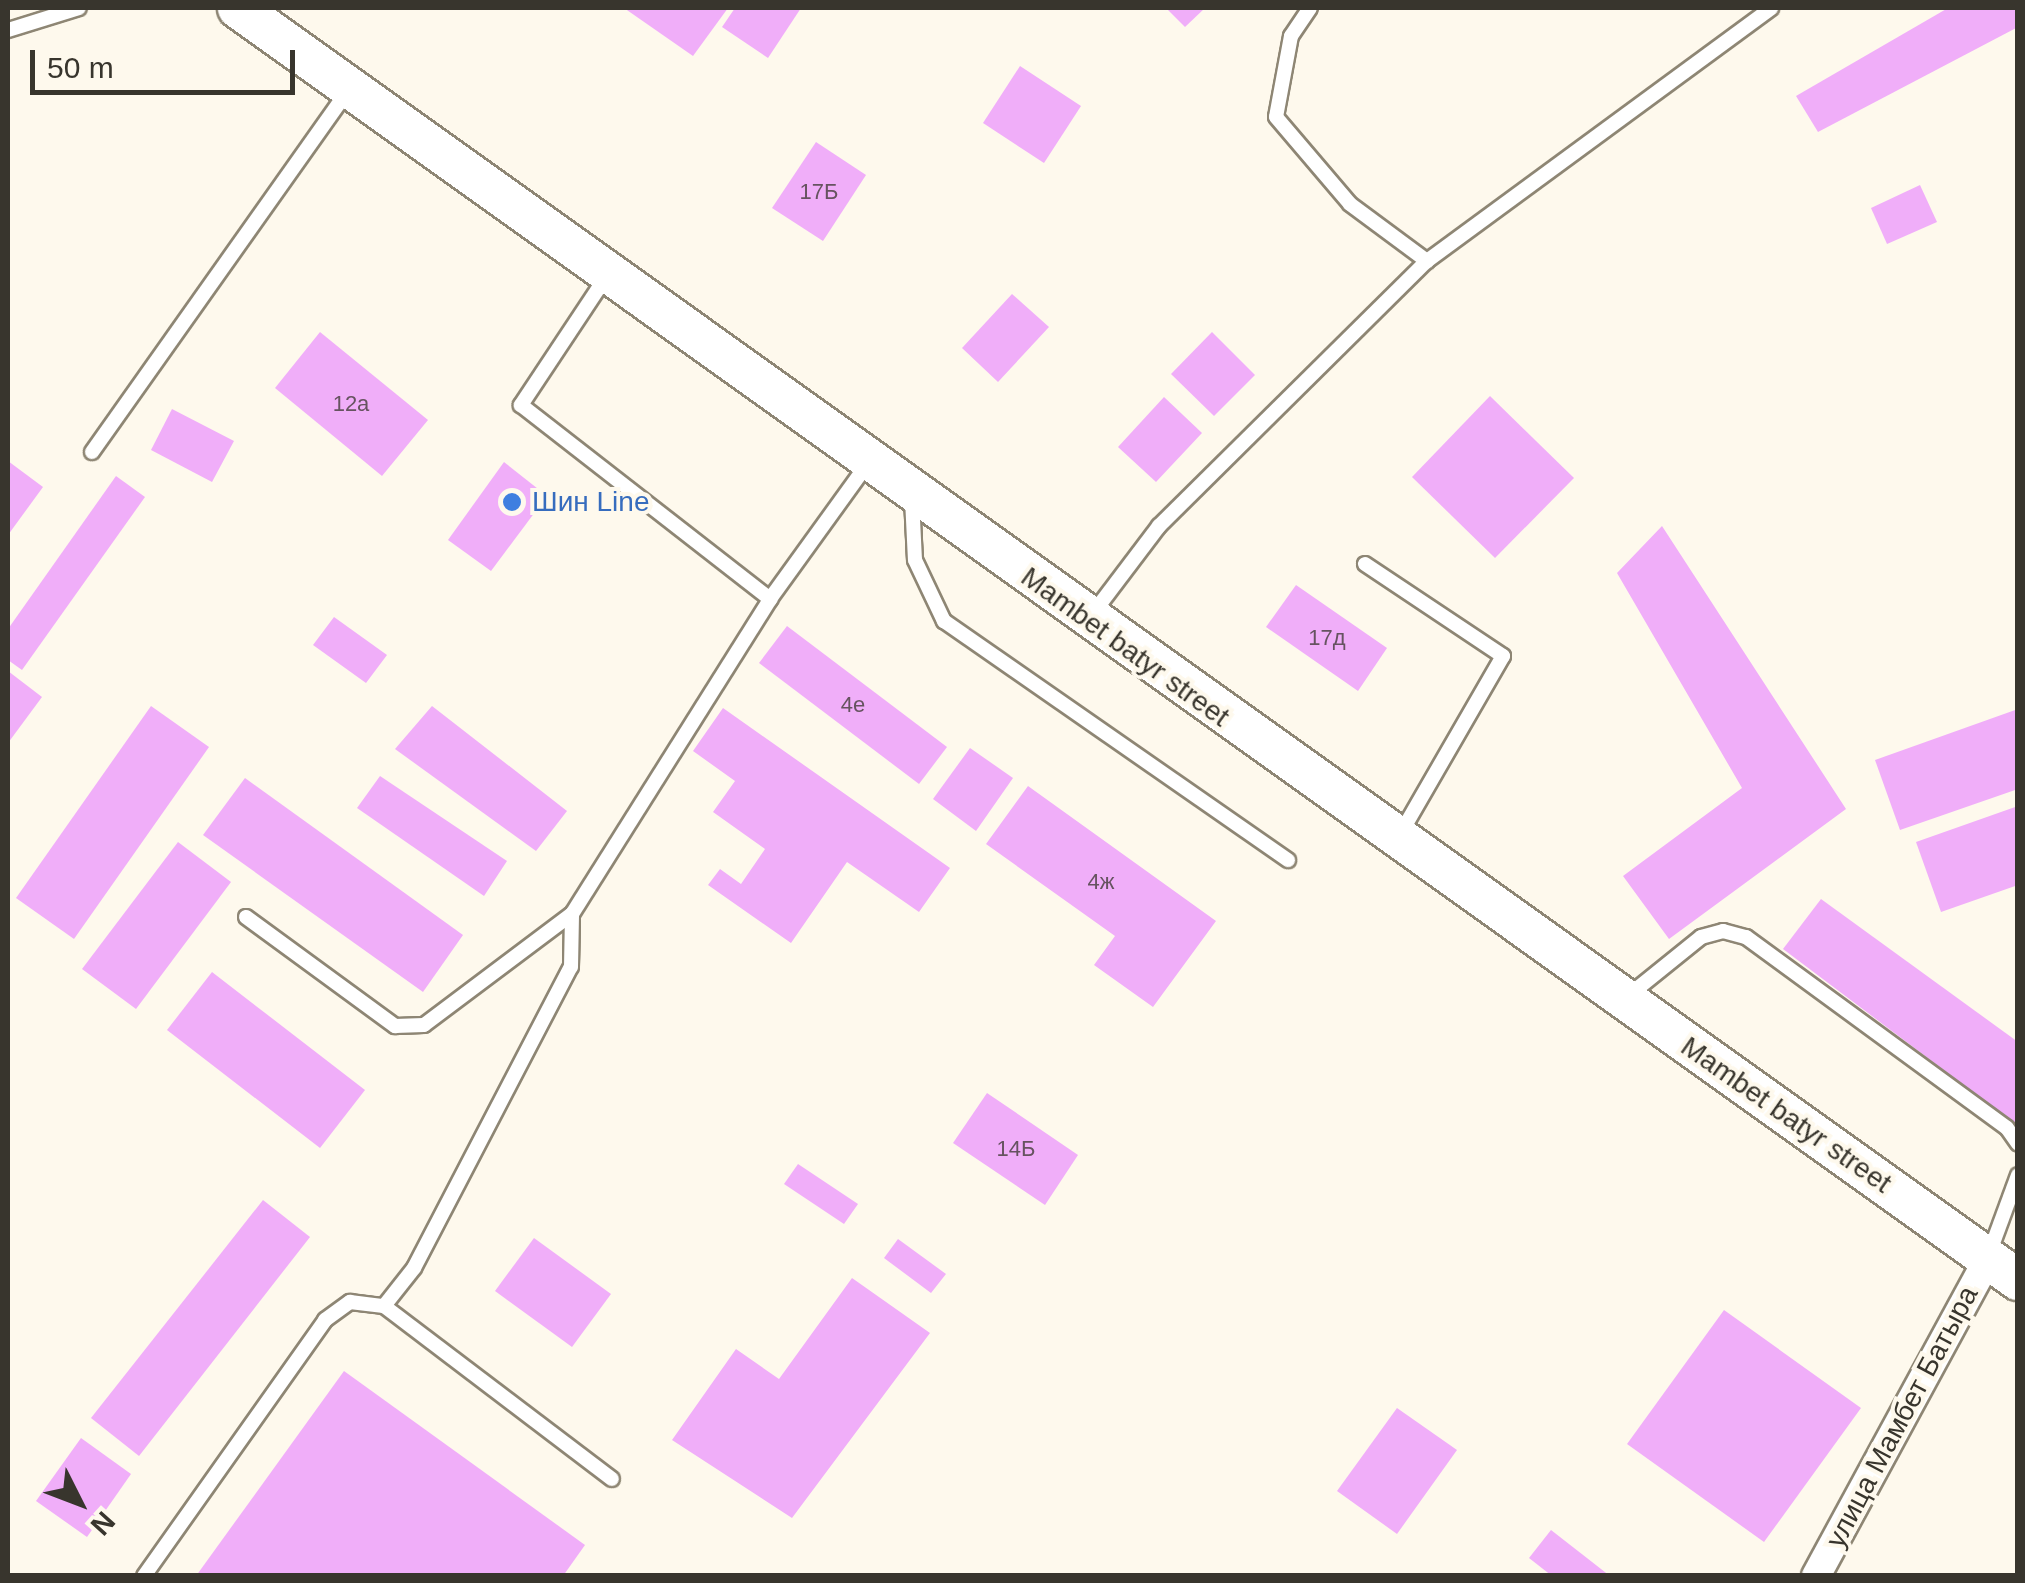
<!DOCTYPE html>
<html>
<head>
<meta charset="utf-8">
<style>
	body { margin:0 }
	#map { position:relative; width:2025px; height:1583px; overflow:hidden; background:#fef9ed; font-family:Arial,sans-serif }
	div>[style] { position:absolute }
	.building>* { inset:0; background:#f0aef9 }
	.roads { filter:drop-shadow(2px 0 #8e8674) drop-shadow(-2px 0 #8e8674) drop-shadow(0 2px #8e8674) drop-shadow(0 -2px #8e8674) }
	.service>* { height:14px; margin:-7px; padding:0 7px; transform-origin:7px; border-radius:7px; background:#fff }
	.minor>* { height:28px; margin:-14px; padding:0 14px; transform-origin:14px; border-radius:14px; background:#fff }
	.secondary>* { height:40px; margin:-20px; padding:0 20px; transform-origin:20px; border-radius:20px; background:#fff }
	.dots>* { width:28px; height:28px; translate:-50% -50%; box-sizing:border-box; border:5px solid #fef9ed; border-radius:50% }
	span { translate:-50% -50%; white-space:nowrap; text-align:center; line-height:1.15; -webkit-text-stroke:8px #fef9ed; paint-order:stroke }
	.number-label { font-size:22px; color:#665360 }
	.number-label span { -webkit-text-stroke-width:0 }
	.shop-label { font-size:28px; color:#366cbe }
	.left { translate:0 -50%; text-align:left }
	.street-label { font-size:28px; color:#38352d }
	.frame { position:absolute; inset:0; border:10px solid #38352d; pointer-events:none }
	.north { position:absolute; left:30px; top:1453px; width:100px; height:100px; -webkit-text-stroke:8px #fef9ed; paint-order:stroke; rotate:132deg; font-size:28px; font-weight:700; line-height:40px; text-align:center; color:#38352d }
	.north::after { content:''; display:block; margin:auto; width:35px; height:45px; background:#38352d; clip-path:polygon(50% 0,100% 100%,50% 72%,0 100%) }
	.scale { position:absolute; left:30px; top:50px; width:265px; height:45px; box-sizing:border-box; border:5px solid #38352d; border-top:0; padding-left:12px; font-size:30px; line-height:35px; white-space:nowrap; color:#38352d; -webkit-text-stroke:8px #fef9ed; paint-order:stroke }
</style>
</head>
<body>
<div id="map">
	<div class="building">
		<div style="clip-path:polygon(624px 8px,728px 8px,693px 56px)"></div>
		<div style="clip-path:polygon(735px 8px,801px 8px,768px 58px,722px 27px)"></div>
		<div style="clip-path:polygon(1166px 8px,1205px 8px,1185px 27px)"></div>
		<div style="clip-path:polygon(1948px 8px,2018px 8px,2018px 27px,1818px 132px,1796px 96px)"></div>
		<div style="clip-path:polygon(1020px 66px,1081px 106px,1044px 163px,983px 123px)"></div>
		<div style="clip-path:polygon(816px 142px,866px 175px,823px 241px,772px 208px)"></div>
		<div style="clip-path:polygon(1920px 185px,1937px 222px,1887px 244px,1871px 208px)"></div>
		<div style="clip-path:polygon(1012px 294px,1049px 327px,998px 382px,962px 348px)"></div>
		<div style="clip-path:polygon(320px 332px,428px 420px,382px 476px,275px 388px)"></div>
		<div style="clip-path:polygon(1212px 332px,1255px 375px,1214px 416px,1171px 374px)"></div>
		<div style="clip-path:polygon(1490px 396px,1574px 478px,1495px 558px,1412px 477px)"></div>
		<div style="clip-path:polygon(1164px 397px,1202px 433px,1156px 482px,1118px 447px)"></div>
		<div style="clip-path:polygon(172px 409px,234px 441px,212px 482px,151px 450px)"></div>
		<div style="clip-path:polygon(8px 461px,43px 487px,8px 535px)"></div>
		<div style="clip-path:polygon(504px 462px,547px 496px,491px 571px,448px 540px)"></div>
		<div style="clip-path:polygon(116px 476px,145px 497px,22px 670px,8px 660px,8px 629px)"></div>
		<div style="clip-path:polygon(1662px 526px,1846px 809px,1669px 939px,1623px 876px,1742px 788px,1617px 573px)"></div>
		<div style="clip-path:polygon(1296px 585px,1387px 648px,1358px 691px,1266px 627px)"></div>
		<div style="clip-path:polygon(334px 617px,387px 655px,366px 683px,313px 645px)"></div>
		<div style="clip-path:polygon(787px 626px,947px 747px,919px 784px,759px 663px)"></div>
		<div style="clip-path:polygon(8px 671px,42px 697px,8px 743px)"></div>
		<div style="clip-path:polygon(151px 706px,209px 747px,74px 939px,16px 898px)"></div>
		<div style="clip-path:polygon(432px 706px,567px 811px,536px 851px,395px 749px)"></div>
		<div style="clip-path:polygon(723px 708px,950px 868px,919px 912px,847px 862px,791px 943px,708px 885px,720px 869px,741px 884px,765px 849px,713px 812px,735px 781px,693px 751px)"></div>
		<div style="clip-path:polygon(2018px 709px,2018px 789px,1900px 830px,1875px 760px)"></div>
		<div style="clip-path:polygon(970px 748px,1013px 778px,976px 831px,933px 799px)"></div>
		<div style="clip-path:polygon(380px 776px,507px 861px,484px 896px,357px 808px)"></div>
		<div style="clip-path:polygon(245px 778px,463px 935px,423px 992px,203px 835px)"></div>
		<div style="clip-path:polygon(1028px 786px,1216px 921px,1153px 1007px,1094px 965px,1115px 936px,986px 844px)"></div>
		<div style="clip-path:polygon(2018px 806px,2018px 885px,1941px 912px,1916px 842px)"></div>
		<div style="clip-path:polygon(178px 842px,231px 882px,136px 1009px,82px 969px)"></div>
		<div style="clip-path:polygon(1821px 899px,2018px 1042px,2018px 1126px,1783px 949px)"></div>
		<div style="clip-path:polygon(212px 972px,365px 1090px,320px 1148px,167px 1030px)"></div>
		<div style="clip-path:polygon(987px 1093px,1078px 1155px,1045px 1205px,953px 1143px)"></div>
		<div style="clip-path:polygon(798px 1164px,858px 1204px,844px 1224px,784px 1184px)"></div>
		<div style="clip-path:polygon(263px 1200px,310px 1237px,139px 1456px,91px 1418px)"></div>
		<div style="clip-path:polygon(534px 1238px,611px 1294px,572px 1347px,495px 1291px)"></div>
		<div style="clip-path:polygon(898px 1239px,946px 1274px,931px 1293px,884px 1258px)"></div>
		<div style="clip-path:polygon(852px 1278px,930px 1333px,792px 1518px,672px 1440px,736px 1349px,779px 1379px)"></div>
		<div style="clip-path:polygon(1724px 1310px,1861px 1408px,1764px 1542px,1627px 1444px)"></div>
		<div style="clip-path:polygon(344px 1371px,585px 1545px,563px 1576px,196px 1576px)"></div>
		<div style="clip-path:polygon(1397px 1408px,1457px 1450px,1397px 1534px,1337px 1491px)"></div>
		<div style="clip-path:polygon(81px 1438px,131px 1474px,87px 1537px,36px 1501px)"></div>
		<div style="clip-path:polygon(1551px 1530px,1610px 1576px,1552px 1576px,1529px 1558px)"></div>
	</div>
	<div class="roads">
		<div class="service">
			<div style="left:1310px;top:8px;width:34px;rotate:124deg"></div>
			<div style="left:1291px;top:36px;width:82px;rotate:100.5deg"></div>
			<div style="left:1276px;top:117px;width:114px;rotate:49.6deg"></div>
			<div style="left:1350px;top:204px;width:96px;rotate:36.5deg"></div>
			<div style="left:1427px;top:261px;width:427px;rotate:-36.3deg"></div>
			<div style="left:8px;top:30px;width:74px;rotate:-17.2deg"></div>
			<div style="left:606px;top:277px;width:154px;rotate:123.6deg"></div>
			<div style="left:521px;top:405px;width:316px;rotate:37.9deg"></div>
			<div style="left:92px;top:452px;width:445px;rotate:-54.7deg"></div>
			<div style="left:912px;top:499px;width:61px;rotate:87.2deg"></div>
			<div style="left:915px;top:560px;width:68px;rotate:64.6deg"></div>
			<div style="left:944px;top:621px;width:419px;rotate:34.8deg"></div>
			<div style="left:1365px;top:564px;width:166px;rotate:33.7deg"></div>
			<div style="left:1503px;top:656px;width:204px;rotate:120deg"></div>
			<div style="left:1091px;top:616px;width:113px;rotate:-52.9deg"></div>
			<div style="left:1159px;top:526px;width:377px;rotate:-44.7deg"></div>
			<div style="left:246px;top:917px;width:185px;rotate:36.2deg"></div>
			<div style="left:395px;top:1026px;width:29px;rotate:-2deg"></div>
			<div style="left:424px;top:1025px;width:185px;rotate:-36.9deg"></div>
			<div style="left:1628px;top:996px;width:94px;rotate:-38.9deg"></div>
			<div style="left:1701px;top:937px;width:23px;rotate:-15deg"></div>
			<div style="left:1723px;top:931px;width:24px;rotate:15deg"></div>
			<div style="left:1746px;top:937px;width:323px;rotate:36.2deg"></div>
			<div style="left:2007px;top:1128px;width:19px;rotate:55deg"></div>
			<div style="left:1989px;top:1254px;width:84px;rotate:-69.8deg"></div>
			<div style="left:384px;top:1306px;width:286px;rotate:37.2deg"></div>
			<div style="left:144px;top:1576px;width:314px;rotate:-54.7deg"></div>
			<div style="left:325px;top:1320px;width:31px;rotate:-36deg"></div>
			<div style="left:350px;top:1302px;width:34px;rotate:7deg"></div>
			<div style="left:384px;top:1306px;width:48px;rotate:-51.7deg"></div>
			<div style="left:414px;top:1268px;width:339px;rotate:-62.5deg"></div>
			<div style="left:571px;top:967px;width:53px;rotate:-88.9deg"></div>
			<div style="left:572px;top:914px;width:372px;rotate:-57.8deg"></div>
			<div style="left:770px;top:599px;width:168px;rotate:-54.2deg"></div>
		</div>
		<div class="minor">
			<div style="left:1816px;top:1576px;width:361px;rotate:-61.5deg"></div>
		</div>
		<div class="secondary">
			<div style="left:238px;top:8px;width:2188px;rotate:35.55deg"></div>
		</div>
	</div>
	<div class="dots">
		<div style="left:512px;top:502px;background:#3f7fe0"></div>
	</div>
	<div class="number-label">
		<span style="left:819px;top:192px">17Б</span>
		<span style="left:351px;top:404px">12а</span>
		<span style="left:1327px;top:638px">17д</span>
		<span style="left:853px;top:705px">4е</span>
		<span style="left:1101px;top:882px">4ж</span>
		<span style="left:1016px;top:1149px">14Б</span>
	</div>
	<div class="shop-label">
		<span class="left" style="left:532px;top:502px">Шин Line</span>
	</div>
	<div class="street-label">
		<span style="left:1125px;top:647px;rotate:36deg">Mambet batyr street</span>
		<span style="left:1786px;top:1115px;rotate:35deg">Mambet batyr street</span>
		<span style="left:1902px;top:1417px;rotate:-62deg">улица Мамбет Батыра</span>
	</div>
	<div class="frame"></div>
	<div class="north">N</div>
	<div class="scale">50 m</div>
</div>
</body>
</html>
